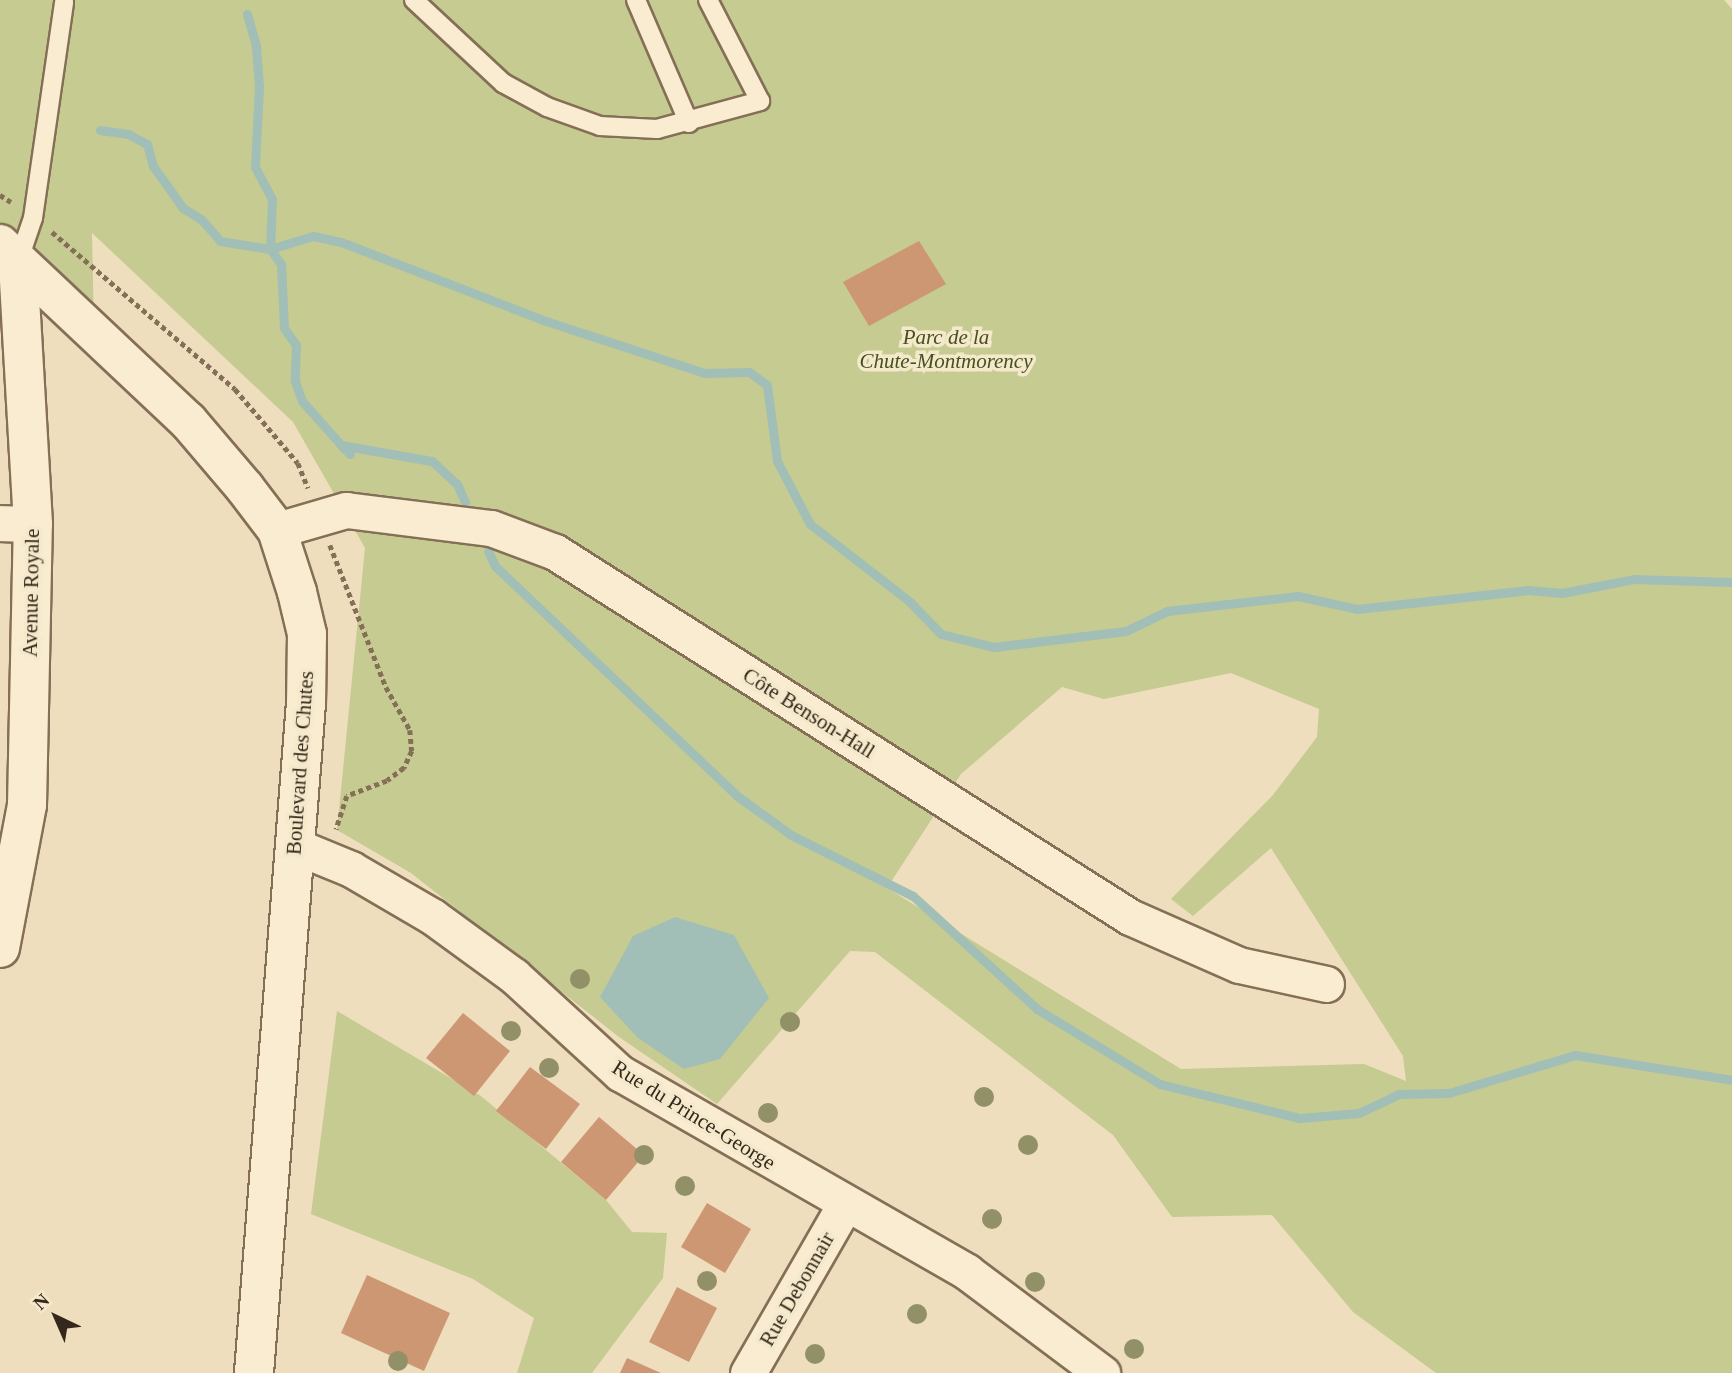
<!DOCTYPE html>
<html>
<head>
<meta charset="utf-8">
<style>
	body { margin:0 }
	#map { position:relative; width:1732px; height:1373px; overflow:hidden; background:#eedebd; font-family:Georgia,serif }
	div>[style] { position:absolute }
	.green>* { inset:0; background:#c5cb91 }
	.water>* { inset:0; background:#a1bfb6 }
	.stream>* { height:9px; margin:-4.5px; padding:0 4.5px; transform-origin:4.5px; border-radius:4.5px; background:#a1bfb6 }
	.building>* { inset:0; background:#cc9772 }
	.path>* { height:4.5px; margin-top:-2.25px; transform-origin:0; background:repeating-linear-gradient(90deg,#856f56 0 5px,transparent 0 8.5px) }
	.roads { filter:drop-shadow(2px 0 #856f56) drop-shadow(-2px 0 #856f56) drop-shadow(0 2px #856f56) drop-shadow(0 -2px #856f56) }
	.lane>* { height:18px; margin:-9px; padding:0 9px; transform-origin:9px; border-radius:9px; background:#f9ecd0 }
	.street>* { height:35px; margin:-17.5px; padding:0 17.5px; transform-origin:17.5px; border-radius:17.5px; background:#f9ecd0 }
	.secondary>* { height:38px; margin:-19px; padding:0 19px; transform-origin:19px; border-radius:19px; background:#f9ecd0 }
	.trees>* { width:20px; height:20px; margin:-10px; border-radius:50%; background:#929067 }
	span { translate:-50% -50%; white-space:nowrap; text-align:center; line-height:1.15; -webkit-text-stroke:7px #f5e9cc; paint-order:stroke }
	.park-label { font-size:21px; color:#465121; font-style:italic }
	.street-label { font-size:21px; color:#34271b }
	.north { position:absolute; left:21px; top:1282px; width:70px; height:70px; -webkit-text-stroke:5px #f5e9cc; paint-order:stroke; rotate:316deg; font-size:19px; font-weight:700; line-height:28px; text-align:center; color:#34271b }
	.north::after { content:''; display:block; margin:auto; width:24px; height:32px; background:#34271b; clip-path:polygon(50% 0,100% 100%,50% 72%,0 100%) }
</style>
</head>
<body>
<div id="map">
	<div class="green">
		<div style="clip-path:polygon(evenodd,0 0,1724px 0,1732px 9px,1732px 1373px,1436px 1373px,1353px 1312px,1272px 1215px,1172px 1217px,1113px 1135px,875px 952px,850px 951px,717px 1104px,619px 1037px,411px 873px,337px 830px,365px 548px,293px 422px,92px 233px,94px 330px,0 244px,0 0,1231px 673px,1319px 709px,1317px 737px,1273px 795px,1171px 899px,1193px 916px,1271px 848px,1403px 1056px,1406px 1081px,1364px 1064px,1181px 1069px,887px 888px,961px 774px,1062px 687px,1104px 699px,1231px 673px)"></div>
		<div style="clip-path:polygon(337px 1011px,481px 1096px,606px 1200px,632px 1232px,667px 1233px,663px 1278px,592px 1373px,517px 1373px,534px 1318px,473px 1279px,311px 1214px)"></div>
	</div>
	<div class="water">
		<div style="clip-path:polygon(675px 917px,734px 935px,769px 998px,720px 1059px,684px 1069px,638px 1038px,600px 997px,633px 936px)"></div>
	</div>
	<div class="stream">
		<div style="left:247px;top:14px;width:33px;rotate:74deg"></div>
		<div style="left:256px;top:46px;width:41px;rotate:85.8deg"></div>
		<div style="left:259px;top:87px;width:80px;rotate:92.9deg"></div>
		<div style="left:255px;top:167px;width:36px;rotate:62deg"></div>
		<div style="left:272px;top:199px;width:50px;rotate:92.3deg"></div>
		<div style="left:270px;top:249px;width:19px;rotate:54deg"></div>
		<div style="left:281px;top:264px;width:64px;rotate:87.3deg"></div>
		<div style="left:284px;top:328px;width:21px;rotate:55deg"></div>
		<div style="left:296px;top:345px;width:36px;rotate:92deg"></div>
		<div style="left:295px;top:381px;width:21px;rotate:71deg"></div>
		<div style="left:302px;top:401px;width:59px;rotate:48.4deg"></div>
		<div style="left:100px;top:130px;width:28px;rotate:8deg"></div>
		<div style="left:128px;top:134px;width:21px;rotate:28deg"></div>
		<div style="left:147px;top:144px;width:23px;rotate:75deg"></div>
		<div style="left:153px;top:166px;width:52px;rotate:54.5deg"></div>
		<div style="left:183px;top:208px;width:22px;rotate:32deg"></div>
		<div style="left:202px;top:220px;width:28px;rotate:49deg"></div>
		<div style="left:220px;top:241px;width:51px;rotate:9.1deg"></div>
		<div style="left:270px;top:249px;width:45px;rotate:-16.8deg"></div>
		<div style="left:313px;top:236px;width:29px;rotate:12deg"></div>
		<div style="left:341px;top:242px;width:220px;rotate:21.1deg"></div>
		<div style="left:546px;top:321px;width:166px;rotate:18.2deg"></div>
		<div style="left:704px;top:373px;width:45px;rotate:-1.3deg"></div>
		<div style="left:749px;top:372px;width:22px;rotate:36deg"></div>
		<div style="left:767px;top:385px;width:77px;rotate:82.5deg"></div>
		<div style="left:777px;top:461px;width:71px;rotate:62.4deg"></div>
		<div style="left:810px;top:524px;width:125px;rotate:37.9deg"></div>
		<div style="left:909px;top:601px;width:46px;rotate:45.9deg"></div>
		<div style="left:941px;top:634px;width:55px;rotate:13.8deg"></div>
		<div style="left:994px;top:647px;width:133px;rotate:-6.9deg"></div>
		<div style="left:1126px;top:631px;width:46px;rotate:-26deg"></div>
		<div style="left:1167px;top:611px;width:132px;rotate:-6.5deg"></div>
		<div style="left:1298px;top:596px;width:60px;rotate:12.4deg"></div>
		<div style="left:1357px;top:609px;width:172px;rotate:-6.3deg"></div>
		<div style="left:1528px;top:590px;width:34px;rotate:5deg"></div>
		<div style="left:1562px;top:593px;width:73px;rotate:-11deg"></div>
		<div style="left:1634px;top:579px;width:98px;rotate:1.8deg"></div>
		<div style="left:350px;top:454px;width:13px;rotate:-135deg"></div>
		<div style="left:341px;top:445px;width:92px;rotate:10deg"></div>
		<div style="left:432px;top:461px;width:34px;rotate:43deg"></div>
		<div style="left:457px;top:484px;width:20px;rotate:66deg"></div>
		<div style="left:488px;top:551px;width:17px;rotate:65deg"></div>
		<div style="left:495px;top:566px;width:332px;rotate:43.5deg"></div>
		<div style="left:736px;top:795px;width:68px;rotate:36deg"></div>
		<div style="left:791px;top:835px;width:136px;rotate:26.6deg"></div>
		<div style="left:913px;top:896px;width:168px;rotate:42.3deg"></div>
		<div style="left:1037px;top:1009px;width:144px;rotate:31.4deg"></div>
		<div style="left:1160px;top:1084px;width:144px;rotate:13.7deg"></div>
		<div style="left:1300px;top:1118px;width:59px;rotate:-4.8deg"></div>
		<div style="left:1359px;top:1113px;width:44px;rotate:-25.4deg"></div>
		<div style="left:1399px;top:1094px;width:50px;rotate:-1.1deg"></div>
		<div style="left:1449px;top:1093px;width:132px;rotate:-16.8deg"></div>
		<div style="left:1575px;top:1055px;width:159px;rotate:9deg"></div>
	</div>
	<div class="building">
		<div style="clip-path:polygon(919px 241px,946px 284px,869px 326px,843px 282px)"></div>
		<div style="clip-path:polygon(463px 1013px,510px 1051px,474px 1096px,426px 1058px)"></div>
		<div style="clip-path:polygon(530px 1067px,580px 1104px,546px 1149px,496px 1111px)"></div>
		<div style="clip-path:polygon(599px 1117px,644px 1155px,606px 1200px,561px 1162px)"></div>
		<div style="clip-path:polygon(707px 1203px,751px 1229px,725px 1273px,681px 1247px)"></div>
		<div style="clip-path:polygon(367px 1275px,450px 1313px,424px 1371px,341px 1333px)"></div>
		<div style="clip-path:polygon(677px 1287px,717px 1308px,689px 1362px,649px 1342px)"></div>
		<div style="clip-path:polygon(627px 1358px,661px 1373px,620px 1373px)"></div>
	</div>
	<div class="path">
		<div style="left:0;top:195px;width:13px;rotate:32deg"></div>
		<div style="left:52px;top:232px;width:241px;rotate:40.6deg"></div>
		<div style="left:235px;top:389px;width:97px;rotate:49.6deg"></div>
		<div style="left:298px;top:463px;width:27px;rotate:68deg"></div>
		<div style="left:330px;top:545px;width:153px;rotate:68.5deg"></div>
		<div style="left:386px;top:687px;width:49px;rotate:60.8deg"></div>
		<div style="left:410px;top:730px;width:21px;rotate:85deg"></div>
		<div style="left:412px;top:751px;width:19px;rotate:115deg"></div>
		<div style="left:404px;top:768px;width:21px;rotate:143deg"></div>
		<div style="left:387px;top:781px;width:43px;rotate:159.4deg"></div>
		<div style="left:347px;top:796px;width:35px;rotate:108deg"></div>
	</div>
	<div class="roads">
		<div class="lane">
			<div style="left:414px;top:0;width:122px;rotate:43deg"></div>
			<div style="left:503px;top:83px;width:50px;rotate:28.6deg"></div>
			<div style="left:547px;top:107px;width:56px;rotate:19.7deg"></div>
			<div style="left:600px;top:126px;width:57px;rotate:3deg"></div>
			<div style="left:657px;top:129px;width:107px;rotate:-15.2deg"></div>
			<div style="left:760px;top:101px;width:114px;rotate:-117.2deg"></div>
			<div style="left:636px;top:0;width:134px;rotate:66.7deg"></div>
			<div style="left:18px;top:262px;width:46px;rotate:-71.2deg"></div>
			<div style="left:33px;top:218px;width:218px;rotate:-81.8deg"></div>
		</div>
		<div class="street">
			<div style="left:0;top:523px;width:33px;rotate:2deg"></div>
			<div style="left:277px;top:530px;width:72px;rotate:-16.2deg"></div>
			<div style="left:346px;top:510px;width:146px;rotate:7.1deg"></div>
			<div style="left:491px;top:528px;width:68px;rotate:20.6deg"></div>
			<div style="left:555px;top:552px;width:681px;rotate:32.41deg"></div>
			<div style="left:1130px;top:917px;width:119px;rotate:23.8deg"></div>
			<div style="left:1239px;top:965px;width:89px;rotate:12.3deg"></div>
			<div style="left:295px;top:846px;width:61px;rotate:22.3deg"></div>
			<div style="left:351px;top:869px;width:95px;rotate:30.3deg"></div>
			<div style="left:433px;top:917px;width:100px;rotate:36.1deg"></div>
			<div style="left:514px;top:976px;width:144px;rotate:42.5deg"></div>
			<div style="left:620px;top:1073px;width:400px;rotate:29.8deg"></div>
			<div style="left:967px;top:1272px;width:169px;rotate:36.8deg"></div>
			<div style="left:748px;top:1373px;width:195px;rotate:-60.1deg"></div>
		</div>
		<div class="secondary">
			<div style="left:0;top:244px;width:258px;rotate:43.3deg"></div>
			<div style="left:188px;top:421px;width:88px;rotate:49.6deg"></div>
			<div style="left:245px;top:488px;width:53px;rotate:52.7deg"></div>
			<div style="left:277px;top:530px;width:65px;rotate:72.1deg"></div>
			<div style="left:297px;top:592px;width:43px;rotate:76.6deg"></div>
			<div style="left:307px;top:634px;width:69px;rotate:90.8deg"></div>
			<div style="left:306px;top:703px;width:672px;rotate:94.44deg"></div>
			<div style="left:0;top:948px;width:146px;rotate:-79.3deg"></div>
			<div style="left:27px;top:805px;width:281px;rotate:-88.8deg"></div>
			<div style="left:33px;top:524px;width:262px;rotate:-93.3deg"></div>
		</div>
	</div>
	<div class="trees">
		<div style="left:580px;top:979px"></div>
		<div style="left:790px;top:1022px"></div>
		<div style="left:511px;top:1031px"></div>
		<div style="left:549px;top:1068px"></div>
		<div style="left:984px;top:1097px"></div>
		<div style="left:768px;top:1113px"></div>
		<div style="left:1028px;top:1145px"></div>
		<div style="left:644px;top:1155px"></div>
		<div style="left:685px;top:1186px"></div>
		<div style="left:992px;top:1219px"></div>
		<div style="left:707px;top:1281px"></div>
		<div style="left:1035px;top:1282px"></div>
		<div style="left:917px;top:1314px"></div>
		<div style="left:1134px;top:1349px"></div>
		<div style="left:815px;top:1354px"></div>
		<div style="left:398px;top:1361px"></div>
	</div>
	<div class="park-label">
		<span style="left:946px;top:349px">Parc de la<br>Chute-Montmorency</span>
	</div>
	<div class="street-label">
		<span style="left:31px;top:593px;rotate:-89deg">Avenue Royale</span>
		<span style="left:809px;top:713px;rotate:32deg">Côte Benson-Hall</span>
		<span style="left:300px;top:763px;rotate:-86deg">Boulevard des Chutes</span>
		<span style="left:694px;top:1115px;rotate:32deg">Rue du Prince-George</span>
		<span style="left:797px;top:1289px;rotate:-60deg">Rue Debonnair</span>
	</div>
	<div class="north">N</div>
</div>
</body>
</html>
